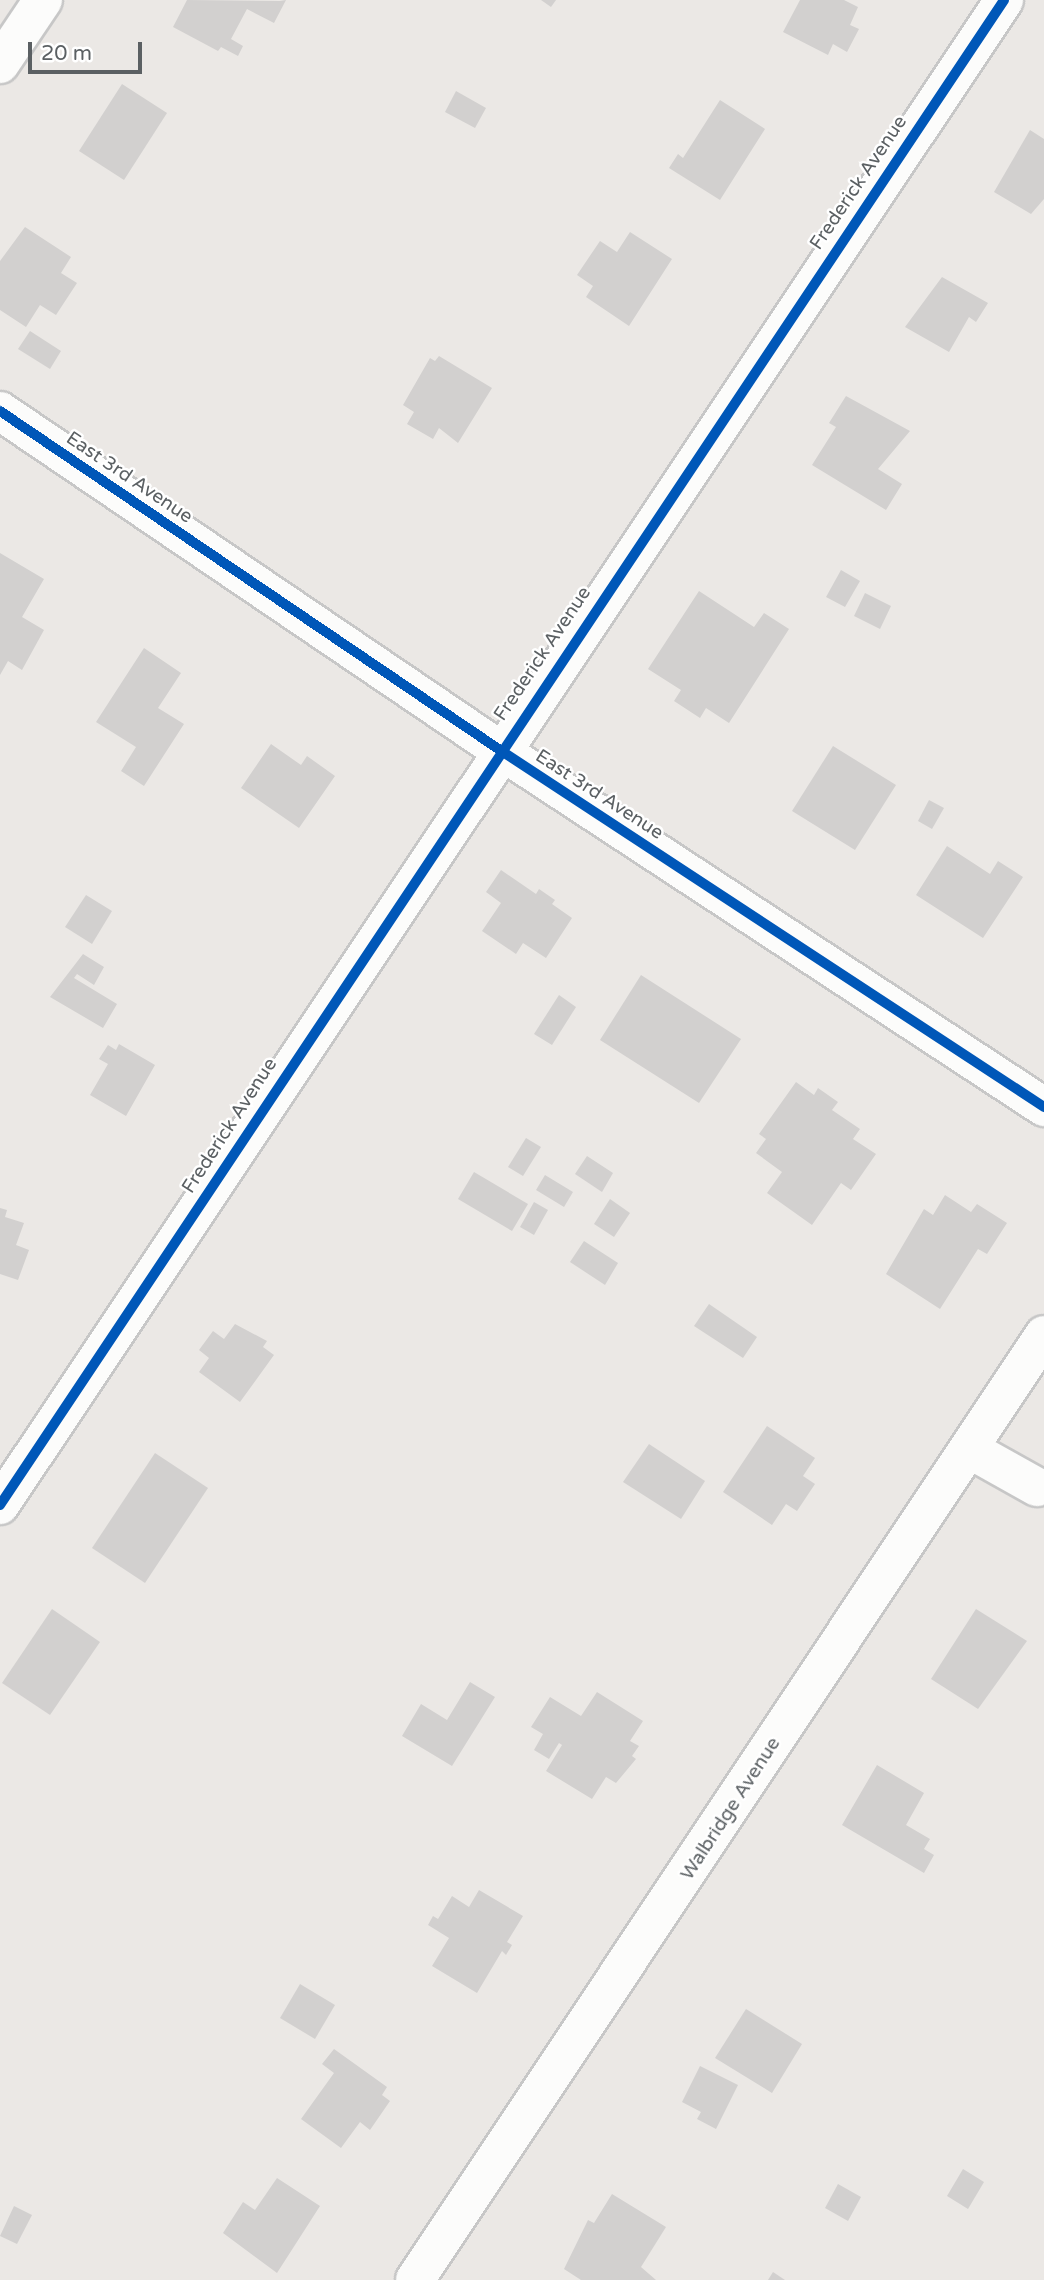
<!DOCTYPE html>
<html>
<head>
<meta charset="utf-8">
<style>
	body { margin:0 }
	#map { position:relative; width:1044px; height:2280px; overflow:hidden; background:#ebe8e5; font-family:"Varela Round",sans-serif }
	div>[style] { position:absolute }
	.building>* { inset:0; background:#d2d0cf }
	.roads { filter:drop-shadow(2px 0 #c7c7c7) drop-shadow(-2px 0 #c7c7c7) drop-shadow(0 2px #c7c7c7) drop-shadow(0 -2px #c7c7c7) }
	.minor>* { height:38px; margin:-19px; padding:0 19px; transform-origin:19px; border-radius:19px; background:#fcfcfb }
	.cycleway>* { height:10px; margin:-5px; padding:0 5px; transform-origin:5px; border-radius:5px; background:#0057b8 }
	span { translate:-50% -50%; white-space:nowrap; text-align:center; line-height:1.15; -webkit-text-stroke:5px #fff; paint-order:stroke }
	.street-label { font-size:19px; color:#5b6063 }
	.scale { position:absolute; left:28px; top:42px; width:114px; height:32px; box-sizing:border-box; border:4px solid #5b6063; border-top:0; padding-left:9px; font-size:21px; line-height:24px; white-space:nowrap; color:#5b6063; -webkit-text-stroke:5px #fff; paint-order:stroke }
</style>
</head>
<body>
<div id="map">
	<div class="building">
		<div style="clip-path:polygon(187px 0,280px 1px,286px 0,274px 23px,247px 9px,231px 39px,243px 46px,238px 56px,221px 47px,218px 51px,173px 27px)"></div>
		<div style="clip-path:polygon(541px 0,556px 0,551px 7px)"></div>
		<div style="clip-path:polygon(800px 0,844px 0,858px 7px,850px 25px,859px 29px,847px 52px,833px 44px,828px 55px,783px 32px)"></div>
		<div style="clip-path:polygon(122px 84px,167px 113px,124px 180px,79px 151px)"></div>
		<div style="clip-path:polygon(456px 91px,486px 108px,475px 128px,445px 112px)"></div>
		<div style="clip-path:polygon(720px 100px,765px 129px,720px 200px,669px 168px,678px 154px,683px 158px)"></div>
		<div style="clip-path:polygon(1030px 130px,1044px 139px,1044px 199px,1031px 214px,994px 192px)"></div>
		<div style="clip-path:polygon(25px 227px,71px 257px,61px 273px,77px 283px,56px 315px,40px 305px,26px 327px,0 310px,0 261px)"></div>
		<div style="clip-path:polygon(630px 232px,672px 259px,629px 326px,586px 297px,593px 286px,577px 275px,600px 241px,617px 252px)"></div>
		<div style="clip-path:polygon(942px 277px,988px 303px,976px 322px,969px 317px,949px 352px,905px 327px)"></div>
		<div style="clip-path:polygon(30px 331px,61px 351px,50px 369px,18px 349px)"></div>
		<div style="clip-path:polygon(439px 356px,492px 388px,458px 443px,439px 428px,433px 439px,407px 424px,414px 412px,403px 405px,430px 358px,435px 361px)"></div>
		<div style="clip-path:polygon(846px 396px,910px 431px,878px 469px,902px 484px,886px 510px,812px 465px,836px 427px,829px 423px)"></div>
		<div style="clip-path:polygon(0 553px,44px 579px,22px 617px,44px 630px,22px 670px,8px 661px,0 675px)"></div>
		<div style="clip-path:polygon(841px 570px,860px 581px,845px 607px,826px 597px)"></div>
		<div style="clip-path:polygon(699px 591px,754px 627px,764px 613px,789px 629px,729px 723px,706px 708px,700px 718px,674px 701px,681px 690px,648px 669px)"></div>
		<div style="clip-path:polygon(865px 593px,891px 606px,880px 629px,854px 616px)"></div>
		<div style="clip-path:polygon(144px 648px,181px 673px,158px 708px,184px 724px,144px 786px,121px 771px,136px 747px,96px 722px)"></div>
		<div style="clip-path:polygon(271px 744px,301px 765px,307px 756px,335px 776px,299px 828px,241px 788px)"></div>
		<div style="clip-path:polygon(833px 746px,896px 785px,855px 850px,792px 811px)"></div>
		<div style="clip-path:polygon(929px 800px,944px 808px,932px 829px,918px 821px)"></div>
		<div style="clip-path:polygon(947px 846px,990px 874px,998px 861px,1023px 877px,983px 938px,916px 895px)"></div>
		<div style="clip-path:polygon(501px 870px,536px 894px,539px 889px,555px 900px,552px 904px,572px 918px,546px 958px,523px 943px,516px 954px,482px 931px,501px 903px,486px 892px)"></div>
		<div style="clip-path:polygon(86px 895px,112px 911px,92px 944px,65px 927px)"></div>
		<div style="clip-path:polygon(83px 954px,104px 967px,94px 985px,77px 974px,74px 978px,117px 1004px,103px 1028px,50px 997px)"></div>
		<div style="clip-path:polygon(641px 975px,741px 1039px,699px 1103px,600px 1040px)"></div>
		<div style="clip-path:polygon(559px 995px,576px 1007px,552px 1045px,534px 1034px)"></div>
		<div style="clip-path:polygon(119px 1044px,155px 1065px,126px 1116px,90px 1095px,108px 1064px,99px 1059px,108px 1045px,116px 1050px)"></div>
		<div style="clip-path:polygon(796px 1082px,814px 1095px,818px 1088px,838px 1102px,832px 1110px,860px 1129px,853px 1139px,876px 1154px,851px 1190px,841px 1183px,812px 1225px,767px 1193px,782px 1172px,756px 1153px,766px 1139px,759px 1134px)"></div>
		<div style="clip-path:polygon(526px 1138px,541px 1147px,523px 1176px,508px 1167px)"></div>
		<div style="clip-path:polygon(587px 1156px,613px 1173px,602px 1192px,575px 1174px)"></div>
		<div style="clip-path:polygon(474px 1172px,528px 1204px,512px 1231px,458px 1199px)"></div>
		<div style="clip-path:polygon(545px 1175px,573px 1192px,564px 1207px,536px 1190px)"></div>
		<div style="clip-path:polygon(945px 1195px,971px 1212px,977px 1204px,1007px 1223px,987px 1254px,978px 1249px,940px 1309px,886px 1274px,924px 1209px,933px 1215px)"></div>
		<div style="clip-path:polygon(610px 1199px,630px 1213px,614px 1237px,594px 1224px)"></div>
		<div style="clip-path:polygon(534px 1202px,548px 1210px,534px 1235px,520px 1227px)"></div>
		<div style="clip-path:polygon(0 1208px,7px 1210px,5px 1217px,24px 1223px,16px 1245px,29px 1250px,18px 1280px,0 1274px)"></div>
		<div style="clip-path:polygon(584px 1241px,618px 1263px,605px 1285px,570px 1262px)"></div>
		<div style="clip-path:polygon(709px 1304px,757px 1337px,743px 1358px,694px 1326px)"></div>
		<div style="clip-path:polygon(235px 1324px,267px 1341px,263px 1347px,274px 1355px,240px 1402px,199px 1372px,209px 1358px,199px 1350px,213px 1331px,224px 1339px)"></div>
		<div style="clip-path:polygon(767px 1426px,815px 1458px,803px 1476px,815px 1484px,797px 1511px,786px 1504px,772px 1525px,723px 1492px)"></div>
		<div style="clip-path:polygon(649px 1444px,705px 1481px,681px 1519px,623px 1482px)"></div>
		<div style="clip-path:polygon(155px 1453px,208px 1488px,145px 1583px,92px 1548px)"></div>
		<div style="clip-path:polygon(52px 1609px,100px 1642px,50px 1715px,2px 1683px)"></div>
		<div style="clip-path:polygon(976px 1609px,1027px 1641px,978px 1709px,931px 1679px)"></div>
		<div style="clip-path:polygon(470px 1682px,495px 1697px,452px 1766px,402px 1736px,421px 1704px,447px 1720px)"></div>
		<div style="clip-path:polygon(597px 1692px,643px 1721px,630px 1741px,639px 1746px,632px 1756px,636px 1759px,616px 1783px,606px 1777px,592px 1799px,546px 1771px,562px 1745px,559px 1743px,549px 1759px,534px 1750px,543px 1734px,531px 1727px,550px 1697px,581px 1716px)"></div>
		<div style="clip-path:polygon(877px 1765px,924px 1793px,906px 1825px,930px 1839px,924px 1849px,934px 1855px,924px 1873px,842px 1825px)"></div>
		<div style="clip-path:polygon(479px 1890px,523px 1916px,507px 1942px,512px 1945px,506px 1955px,502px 1951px,477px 1993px,432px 1966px,449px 1938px,428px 1925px,433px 1916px,438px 1919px,452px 1896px,469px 1907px)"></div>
		<div style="clip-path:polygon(300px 1984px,335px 2005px,315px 2039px,280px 2018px)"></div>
		<div style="clip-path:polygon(746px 2009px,802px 2044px,772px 2093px,715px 2058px)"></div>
		<div style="clip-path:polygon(334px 2049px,387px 2087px,382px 2095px,390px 2101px,370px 2130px,360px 2122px,341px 2148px,301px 2119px,334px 2073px,322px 2064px)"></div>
		<div style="clip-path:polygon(700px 2066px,738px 2085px,716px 2129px,697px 2119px,701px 2112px,682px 2102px)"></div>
		<div style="clip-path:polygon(963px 2169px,984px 2182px,968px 2209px,947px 2196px)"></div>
		<div style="clip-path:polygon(277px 2178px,320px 2206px,277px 2273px,223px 2233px,243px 2202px,255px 2210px)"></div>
		<div style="clip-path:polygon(838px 2184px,861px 2197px,848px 2221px,825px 2208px)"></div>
		<div style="clip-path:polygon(612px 2194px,666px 2227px,641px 2267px,656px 2280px,581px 2280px,564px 2269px,588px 2220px,594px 2223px)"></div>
		<div style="clip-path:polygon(14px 2206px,32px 2215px,17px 2244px,0 2236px)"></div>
		<div style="clip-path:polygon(773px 2272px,785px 2280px,768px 2280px)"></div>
	</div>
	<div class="roads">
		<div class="minor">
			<div style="left:0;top:64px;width:77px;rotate:-56.1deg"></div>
			<div style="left:0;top:411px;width:604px;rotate:34.14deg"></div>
			<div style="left:500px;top:750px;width:651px;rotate:33.27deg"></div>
			<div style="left:969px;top:1449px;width:78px;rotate:29.2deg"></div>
			<div style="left:0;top:1505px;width:1809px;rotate:-56.29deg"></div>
			<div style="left:415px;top:2280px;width:1135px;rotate:-56.35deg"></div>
		</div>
	</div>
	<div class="cycleway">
		<div style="left:0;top:411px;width:604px;rotate:34.14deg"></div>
		<div style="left:500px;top:750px;width:651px;rotate:33.27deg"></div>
		<div style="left:0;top:1505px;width:1809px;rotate:-56.29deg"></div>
	</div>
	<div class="street-label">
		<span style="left:859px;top:183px;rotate:-56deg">Frederick Avenue</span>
		<span style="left:129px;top:478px;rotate:34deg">East 3rd Avenue</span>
		<span style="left:543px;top:654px;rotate:-56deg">Frederick Avenue</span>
		<span style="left:599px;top:795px;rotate:33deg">East 3rd Avenue</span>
		<span style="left:230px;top:1126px;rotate:-57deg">Frederick Avenue</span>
		<span style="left:731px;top:1809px;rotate:-57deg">Walbridge Avenue</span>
	</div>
	<div class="scale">20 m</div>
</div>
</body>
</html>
